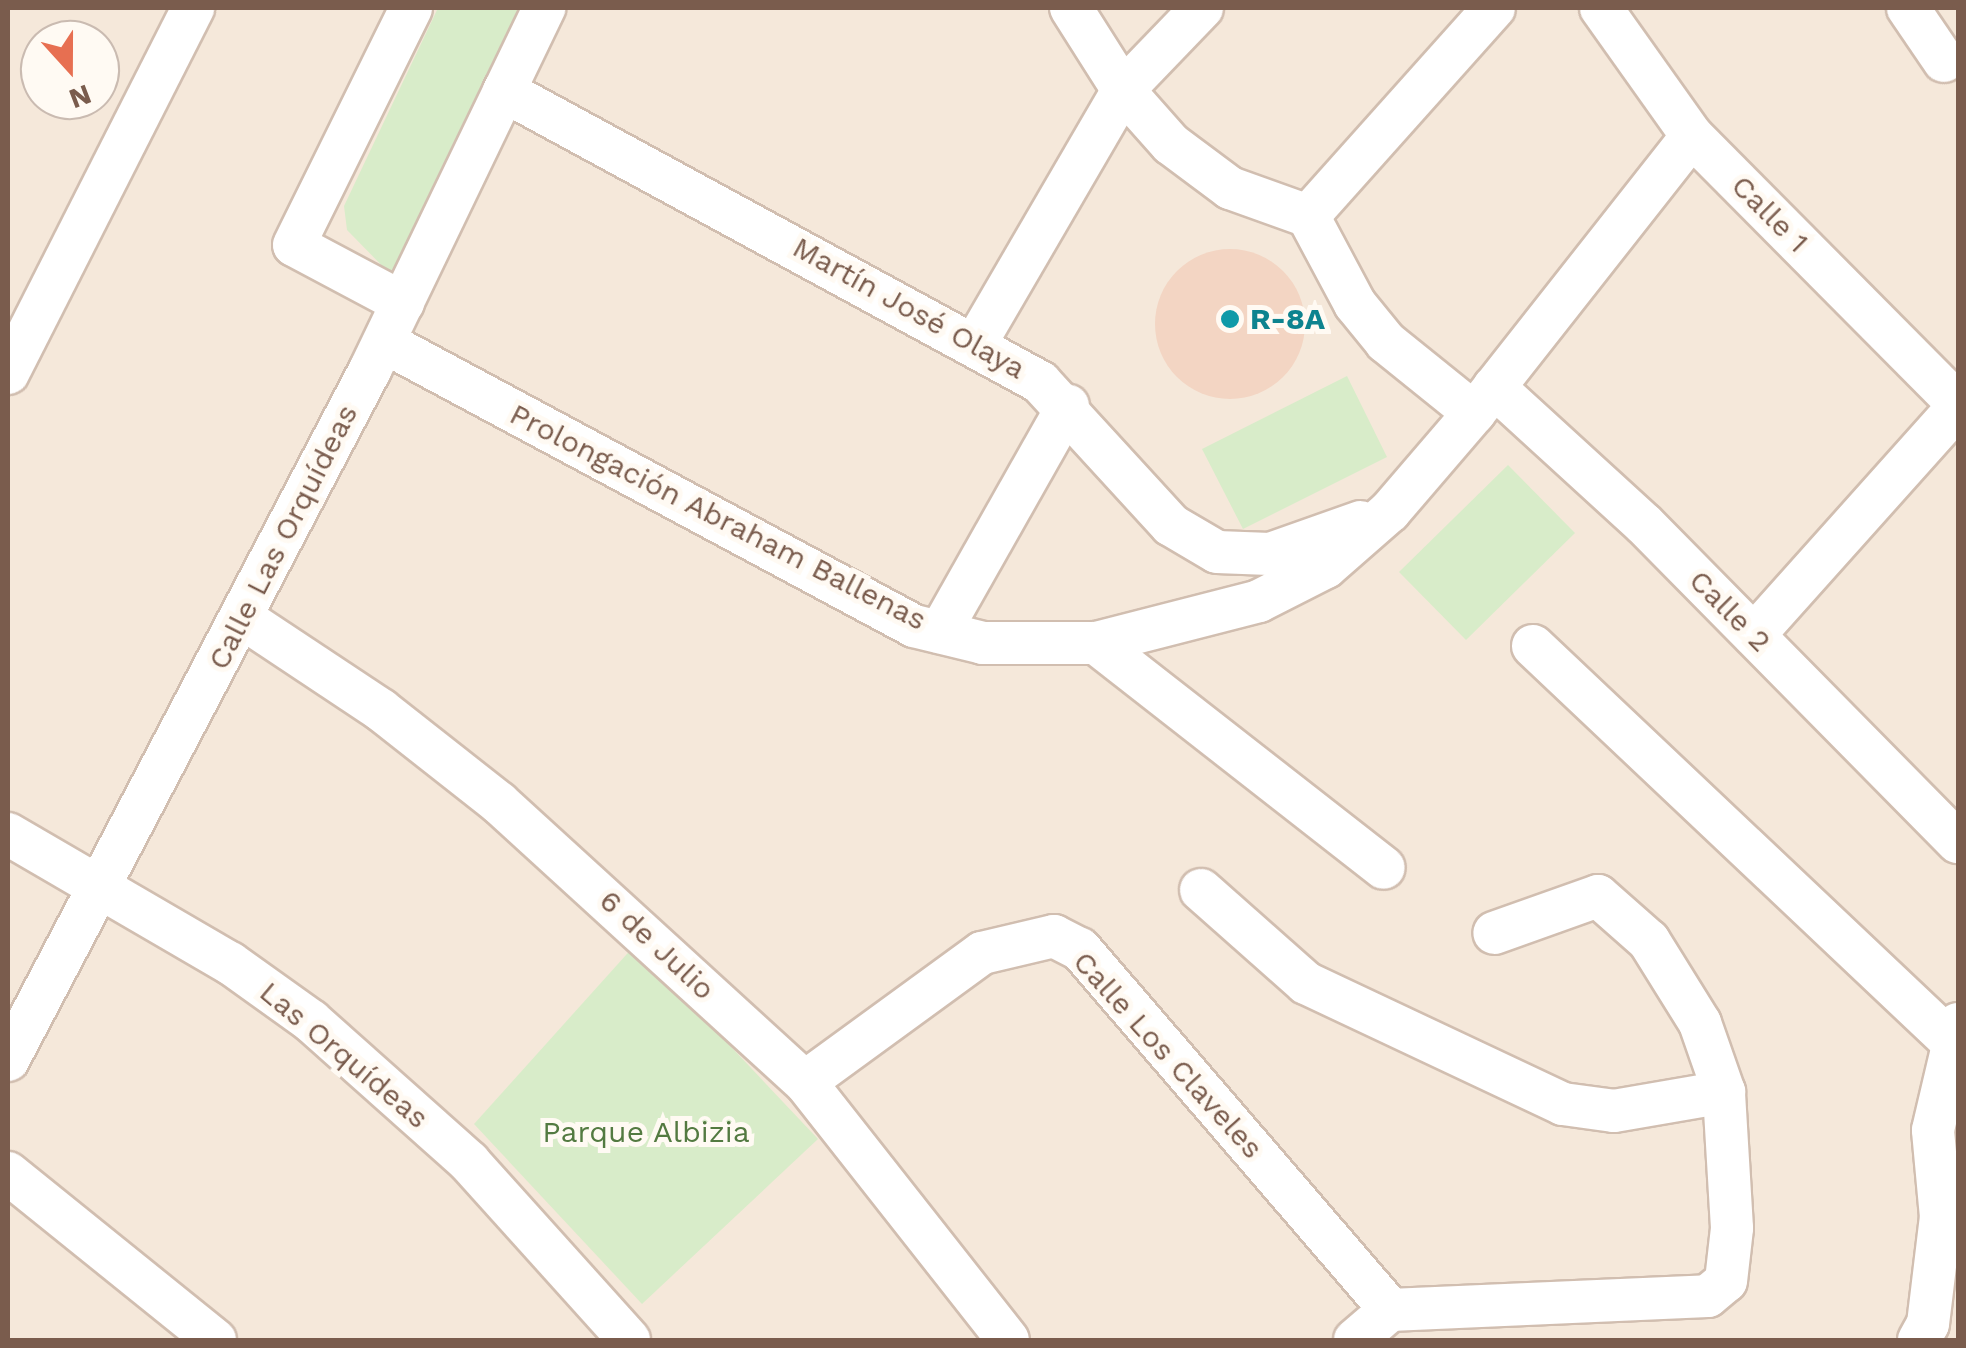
<!DOCTYPE html>
<html>
<head>
<meta charset="utf-8">
<style>
	body { margin:0 }
	#map { position:relative; width:1966px; height:1348px; overflow:hidden; background:#fdf6ec; font-family:"Work Sans",sans-serif }
	div>[style] { position:absolute }
	.residential>* { inset:0; background:#f5e8da }
	.green>* { inset:0; background:#d8ecc9 }
	.building>* { inset:0; background:#f3d5c3 }
	.round { border-radius:50% }
	.roads { filter:drop-shadow(2px 0 #d1beb0) drop-shadow(-2px 0 #d1beb0) drop-shadow(0 2px #d1beb0) drop-shadow(0 -2px #d1beb0) }
	.minor>* { height:42px; margin:-21px; padding:0 21px; transform-origin:21px; border-radius:21px; background:#fff }
	.dots>* { width:28px; height:28px; translate:-50% -50%; box-sizing:border-box; border:5px solid #fffaf3; border-radius:50% }
	span { translate:-50% -50%; white-space:nowrap; text-align:center; line-height:1.15; -webkit-text-stroke:10px #fffaf3; paint-order:stroke }
	.street-label { font-size:30px; color:#7a5c4d }
	.culture-label { font-size:30px; color:#0d838f; font-weight:700 }
	.left { translate:0 -50%; text-align:left }
	.park-label { font-size:30px; color:#537a41 }
	.frame { position:absolute; inset:0; border:10px solid #7a5c4d; pointer-events:none }
	.north { position:absolute; left:20px; top:20px; width:100px; height:100px; box-sizing:border-box; background:#fffaf3; border:2px solid #cabbb1; border-radius:50%; rotate:159deg; font-size:28px; font-weight:700; line-height:40px; text-align:center; color:#7a5c4d }
	.north::after { content:''; display:block; margin:auto; width:35px; height:45px; background:#e76f51; clip-path:polygon(50% 0,100% 100%,50% 72%,0 100%) }
</style>
</head>
<body>
<div id="map">
	<div class="residential">
		<div style="clip-path:polygon(evenodd,8px 8px,1958px 8px,1958px 1340px,8px 1340px,8px 8px,40px 40px,100px 40px,100px 100px,40px 100px,40px 40px)"></div>
	</div>
	<div class="green">
		<div style="clip-path:polygon(438px 8px,529px 8px,396px 280px,347px 230px,344px 206px)"></div>
		<div style="clip-path:polygon(1347px 376px,1387px 457px,1243px 529px,1202px 449px)"></div>
		<div style="clip-path:polygon(1508px 465px,1575px 533px,1466px 640px,1399px 572px)"></div>
		<div style="clip-path:polygon(635px 945px,818px 1139px,642px 1304px,474px 1124px)"></div>
	</div>
	<div class="building">
		<div class="round" style="left:1155px;top:249px;width:150px;height:150px"></div>
	</div>
	<div class="roads">
		<div class="minor">
			<div style="left:1071px;top:8px;width:97px;rotate:57.6deg"></div>
			<div style="left:1123px;top:90px;width:72px;rotate:48.4deg"></div>
			<div style="left:1171px;top:144px;width:74px;rotate:36.7deg"></div>
			<div style="left:1230px;top:188px;width:83px;rotate:19.7deg"></div>
			<div style="left:1308px;top:216px;width:100px;rotate:61.9deg"></div>
			<div style="left:1355px;top:304px;width:49px;rotate:50.8deg"></div>
			<div style="left:1386px;top:342px;width:113px;rotate:38.9deg"></div>
			<div style="left:1601px;top:8px;width:157px;rotate:54.6deg"></div>
			<div style="left:1692px;top:136px;width:378px;rotate:45.2deg"></div>
			<div style="left:1908px;top:8px;width:64px;rotate:55.8deg"></div>
			<div style="left:504px;top:91px;width:610px;rotate:28.5deg"></div>
			<div style="left:1040px;top:382px;width:194px;rotate:47.5deg"></div>
			<div style="left:1171px;top:525px;width:53px;rotate:30.4deg"></div>
			<div style="left:1217px;top:552px;width:53px;rotate:2.2deg"></div>
			<div style="left:1270px;top:554px;width:96px;rotate:-19.4deg"></div>
			<div style="left:1308px;top:216px;width:279px;rotate:-48.2deg"></div>
			<div style="left:403px;top:303px;width:123px;rotate:-152deg"></div>
			<div style="left:294px;top:245px;width:264px;rotate:-63.7deg"></div>
			<div style="left:977px;top:341px;width:290px;rotate:-59.8deg"></div>
			<div style="left:1123px;top:90px;width:114px;rotate:-46.1deg"></div>
			<div style="left:384px;top:342px;width:601px;rotate:28.18deg"></div>
			<div style="left:914px;top:626px;width:71px;rotate:13.8deg"></div>
			<div style="left:983px;top:643px;width:113px"></div>
			<div style="left:1096px;top:643px;width:168px;rotate:-14.4deg"></div>
			<div style="left:1259px;top:601px;width:75px;rotate:-26.9deg"></div>
			<div style="left:1326px;top:567px;width:85px;rotate:-41.2deg"></div>
			<div style="left:1390px;top:511px;width:129px;rotate:-49.4deg"></div>
			<div style="left:1474px;top:413px;width:352px;rotate:-51.8deg"></div>
			<div style="left:8px;top:373px;width:409px;rotate:-63.1deg"></div>
			<div style="left:1494px;top:387px;width:203px;rotate:42.4deg"></div>
			<div style="left:1644px;top:524px;width:447px;rotate:45.4deg"></div>
			<div style="left:241px;top:617px;width:168px;rotate:33.6deg"></div>
			<div style="left:381px;top:710px;width:150px;rotate:38.2deg"></div>
			<div style="left:499px;top:803px;width:414px;rotate:42.4deg"></div>
			<div style="left:805px;top:1082px;width:328px;rotate:51.8deg"></div>
			<div style="left:940px;top:632px;width:260px;rotate:-60.5deg"></div>
			<div style="left:1754px;top:635px;width:306px;rotate:-48.2deg"></div>
			<div style="left:1096px;top:643px;width:365px;rotate:38deg"></div>
			<div style="left:1533px;top:646px;width:574px;rotate:43.38deg"></div>
			<div style="left:8px;top:834px;width:257px;rotate:30.2deg"></div>
			<div style="left:230px;top:963px;width:100px;rotate:35.6deg"></div>
			<div style="left:311px;top:1021px;width:212px;rotate:41.7deg"></div>
			<div style="left:469px;top:1162px;width:239px;rotate:48deg"></div>
			<div style="left:1201px;top:890px;width:140px;rotate:41.5deg"></div>
			<div style="left:1306px;top:983px;width:284px;rotate:25.2deg"></div>
			<div style="left:1563px;top:1104px;width:51px;rotate:7.8deg"></div>
			<div style="left:1614px;top:1111px;width:112px;rotate:-9.8deg"></div>
			<div style="left:8px;top:1060px;width:779px;rotate:-62.32deg"></div>
			<div style="left:370px;top:370px;width:402px;rotate:-64.3deg"></div>
			<div style="left:805px;top:1082px;width:219px;rotate:-36.1deg"></div>
			<div style="left:982px;top:953px;width:74px;rotate:-13.3deg"></div>
			<div style="left:1054px;top:936px;width:29px;rotate:27deg"></div>
			<div style="left:1080px;top:949px;width:476px;rotate:49.3deg"></div>
			<div style="left:8px;top:1173px;width:266px;rotate:38.9deg"></div>
			<div style="left:1390px;top:1310px;width:318px;rotate:-2.5deg"></div>
			<div style="left:1708px;top:1296px;width:23px;rotate:-40deg"></div>
			<div style="left:1726px;top:1281px;width:53px;rotate:-83.5deg"></div>
			<div style="left:1732px;top:1228px;width:136px;rotate:-93.4deg"></div>
			<div style="left:1724px;top:1092px;width:73px;rotate:-109.2deg"></div>
			<div style="left:1700px;top:1023px;width:97px;rotate:-121.9deg"></div>
			<div style="left:1649px;top:941px;width:68px;rotate:-138.6deg"></div>
			<div style="left:1598px;top:896px;width:110px;rotate:160.4deg"></div>
			<div style="left:1355px;top:1340px;width:46px;rotate:-40.6deg"></div>
			<div style="left:1919px;top:1340px;width:18px;rotate:-61deg"></div>
			<div style="left:1928px;top:1324px;width:108px;rotate:-83.1deg"></div>
			<div style="left:1941px;top:1217px;width:87px;rotate:-95.3deg"></div>
			<div style="left:1933px;top:1130px;width:109px;rotate:-76.7deg"></div>
		</div>
	</div>
	<div class="dots">
		<div style="left:1230px;top:319px;background:#0f9aa8"></div>
	</div>
	<div class="street-label">
		<span style="left:1770px;top:214px;rotate:45deg">Calle 1</span>
		<span style="left:909px;top:308px;rotate:29deg">Martín José Olaya</span>
		<span style="left:718px;top:517px;rotate:27deg">Prolongación Abraham Ballenas</span>
		<span style="left:283px;top:537px;rotate:-63deg">Calle Las Orquídeas</span>
		<span style="left:1730px;top:611px;rotate:45deg">Calle 2</span>
		<span style="left:657px;top:945px;rotate:43deg">6 de Julio</span>
		<span style="left:344px;top:1055px;rotate:40deg">Las Orquídeas</span>
		<span style="left:1168px;top:1055px;rotate:48deg">Calle Los Claveles</span>
	</div>
	<div class="culture-label">
		<span class="left" style="left:1250px;top:319px">R-8A</span>
	</div>
	<div class="park-label">
		<span style="left:646px;top:1132px">Parque Albizia</span>
	</div>
	<div class="frame"></div>
	<div class="north">N</div>
</div>
</body>
</html>
